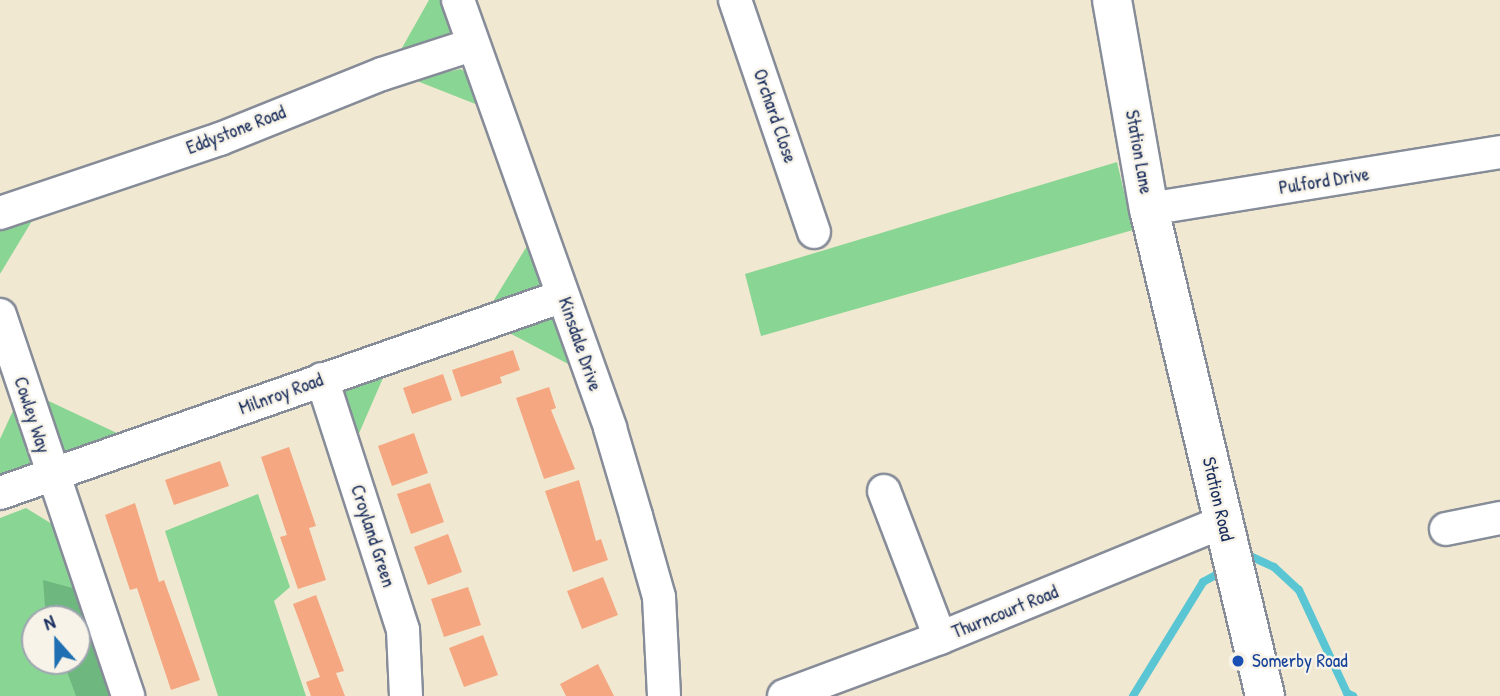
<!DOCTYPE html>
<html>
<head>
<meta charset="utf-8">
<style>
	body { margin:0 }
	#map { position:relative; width:1500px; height:696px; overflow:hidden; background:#f1e8d1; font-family:"Patrick Hand",sans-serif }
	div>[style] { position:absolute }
	.green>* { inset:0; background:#89d694 }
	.forest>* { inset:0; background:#6eb77e }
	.stream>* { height:8px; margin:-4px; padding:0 4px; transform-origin:4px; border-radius:4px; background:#5ac6d3 }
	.building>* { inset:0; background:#f5a781 }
	.roads { filter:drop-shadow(2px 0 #868c98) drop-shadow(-2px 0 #868c98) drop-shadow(0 2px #868c98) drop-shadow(0 -2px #868c98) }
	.street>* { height:32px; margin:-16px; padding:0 16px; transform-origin:16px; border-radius:16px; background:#fff }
	.secondary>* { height:38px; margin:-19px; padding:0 19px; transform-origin:19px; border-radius:19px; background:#fff }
	.dots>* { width:19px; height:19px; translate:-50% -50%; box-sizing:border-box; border:4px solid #f7f3e8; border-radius:50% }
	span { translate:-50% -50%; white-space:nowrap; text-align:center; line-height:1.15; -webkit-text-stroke:5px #f7f3e8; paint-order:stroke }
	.street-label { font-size:19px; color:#1b2f5e }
	.transit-label { font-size:19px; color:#164399 }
	.left { translate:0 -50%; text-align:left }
	.north { position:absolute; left:21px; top:605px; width:70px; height:70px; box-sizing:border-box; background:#f7f3e8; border:2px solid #9fa5b1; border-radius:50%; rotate:339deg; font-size:19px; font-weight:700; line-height:28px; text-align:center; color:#1b2f5e }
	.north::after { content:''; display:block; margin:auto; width:24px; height:32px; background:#1f6fb2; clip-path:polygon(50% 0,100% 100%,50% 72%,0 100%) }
</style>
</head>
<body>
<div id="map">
	<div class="green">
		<div style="clip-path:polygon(429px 0,451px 0,454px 26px,446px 38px,398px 55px)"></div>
		<div style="clip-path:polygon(461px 69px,474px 79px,483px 107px,412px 79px)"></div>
		<div style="clip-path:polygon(1117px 162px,1133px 230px,761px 336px,745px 274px)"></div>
		<div style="clip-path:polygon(47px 196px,0 274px,0 211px)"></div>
		<div style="clip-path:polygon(538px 228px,562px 294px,478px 326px)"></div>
		<div style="clip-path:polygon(565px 303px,591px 376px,500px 328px)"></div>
		<div style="clip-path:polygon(393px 355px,350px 454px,322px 379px)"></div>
		<div style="clip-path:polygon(23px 389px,136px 442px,0 493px,0 439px)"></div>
		<div style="clip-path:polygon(258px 494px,290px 587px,274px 601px,306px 696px,218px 696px,165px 531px)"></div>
		<div style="clip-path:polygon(evenodd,26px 508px,57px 527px,116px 696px,0 696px,0 518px,26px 508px,35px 619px,77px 619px,77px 661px,35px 661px,35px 619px)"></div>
	</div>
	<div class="forest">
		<div style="clip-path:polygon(43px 580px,87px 592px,119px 696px,76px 696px,63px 661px,77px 661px,77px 619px,46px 619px)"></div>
	</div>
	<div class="stream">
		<div style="left:1242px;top:561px;width:9px;rotate:-32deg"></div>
		<div style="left:1250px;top:556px;width:26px;rotate:25deg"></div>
		<div style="left:1274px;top:567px;width:34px;rotate:43deg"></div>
		<div style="left:1299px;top:590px;width:114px;rotate:65deg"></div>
		<div style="left:1347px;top:693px;width:7px;rotate:27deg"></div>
		<div style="left:1133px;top:696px;width:134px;rotate:-58.4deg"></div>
		<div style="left:1203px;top:582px;width:25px;rotate:-29deg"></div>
	</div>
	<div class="building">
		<div style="clip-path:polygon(513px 350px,520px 370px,500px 377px,502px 383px,461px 397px,452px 370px)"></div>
		<div style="clip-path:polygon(443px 374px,452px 400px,412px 414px,403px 388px)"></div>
		<div style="clip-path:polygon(549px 387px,556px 408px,551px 410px,575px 469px,544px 479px,516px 398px)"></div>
		<div style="clip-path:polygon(414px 433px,428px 473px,392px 486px,378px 446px)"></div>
		<div style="clip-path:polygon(289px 447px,316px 526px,309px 528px,326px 580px,298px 589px,280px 537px,287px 535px,261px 457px)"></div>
		<div style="clip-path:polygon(220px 461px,229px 486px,174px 505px,165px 480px)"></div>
		<div style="clip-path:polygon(579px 480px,596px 541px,601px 539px,608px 560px,573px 572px,545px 491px)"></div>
		<div style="clip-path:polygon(430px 483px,444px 522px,411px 534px,397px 494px)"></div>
		<div style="clip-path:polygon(135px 503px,159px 582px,164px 580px,200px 680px,171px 690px,137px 588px,130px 590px,105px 515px)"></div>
		<div style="clip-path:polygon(448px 534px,462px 572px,428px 585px,414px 547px)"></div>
		<div style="clip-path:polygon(603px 577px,618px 615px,582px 629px,567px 591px)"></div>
		<div style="clip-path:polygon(468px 587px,481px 625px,444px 637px,431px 599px)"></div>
		<div style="clip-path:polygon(316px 595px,344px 671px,336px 673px,345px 696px,311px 696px,306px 682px,320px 677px,293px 604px)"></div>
		<div style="clip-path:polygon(483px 635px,498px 675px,464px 687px,449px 648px)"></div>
		<div style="clip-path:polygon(598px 664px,614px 696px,566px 696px,560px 684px)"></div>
	</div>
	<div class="roads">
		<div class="street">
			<div style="left:458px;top:0;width:454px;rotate:70.4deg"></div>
			<div style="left:610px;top:428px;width:92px;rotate:73.5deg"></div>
			<div style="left:636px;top:516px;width:84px;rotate:74.1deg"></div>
			<div style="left:659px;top:597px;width:99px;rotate:87.1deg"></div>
			<div style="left:735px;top:0;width:245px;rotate:71.2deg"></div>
			<div style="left:1149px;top:209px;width:356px;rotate:-9.2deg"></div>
			<div style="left:0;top:213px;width:232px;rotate:-18.6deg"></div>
			<div style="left:220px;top:139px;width:175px;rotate:-21.9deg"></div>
			<div style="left:382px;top:74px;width:94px;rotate:-18deg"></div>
			<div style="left:0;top:315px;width:402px;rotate:71.4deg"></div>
			<div style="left:322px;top:379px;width:264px;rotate:72.1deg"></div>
			<div style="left:403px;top:630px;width:66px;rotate:87.4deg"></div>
			<div style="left:884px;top:491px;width:157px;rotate:69.1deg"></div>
			<div style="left:0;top:493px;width:596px;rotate:-19.29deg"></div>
			<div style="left:1446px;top:529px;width:55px;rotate:-11.5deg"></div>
			<div style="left:784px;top:696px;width:166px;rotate:-20.4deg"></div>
			<div style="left:940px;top:638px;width:306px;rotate:-22.3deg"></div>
		</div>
		<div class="secondary">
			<div style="left:1112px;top:0;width:212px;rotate:80deg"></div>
			<div style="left:1149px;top:209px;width:501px;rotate:76.6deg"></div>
		</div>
	</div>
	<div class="dots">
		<div style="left:1238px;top:661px;background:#1a4fb4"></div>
	</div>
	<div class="street-label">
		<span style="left:775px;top:116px;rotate:71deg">Orchard Close</span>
		<span style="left:236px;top:130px;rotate:-21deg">Eddystone Road</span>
		<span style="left:1139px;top:152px;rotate:80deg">Station Lane</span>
		<span style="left:1324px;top:181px;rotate:-9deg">Pulford Drive</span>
		<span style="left:580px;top:344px;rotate:71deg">Kinsdale Drive</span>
		<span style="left:281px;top:394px;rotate:-20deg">Milnroy Road</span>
		<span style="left:32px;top:415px;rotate:72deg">Cowley Way</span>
		<span style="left:1218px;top:499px;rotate:77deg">Station Road</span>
		<span style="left:373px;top:536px;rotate:72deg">Croyland Green</span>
		<span style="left:1005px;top:612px;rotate:-22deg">Thurncourt Road</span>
	</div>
	<div class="transit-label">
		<span class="left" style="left:1252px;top:661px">Somerby Road</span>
	</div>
	<div class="north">N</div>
</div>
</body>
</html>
